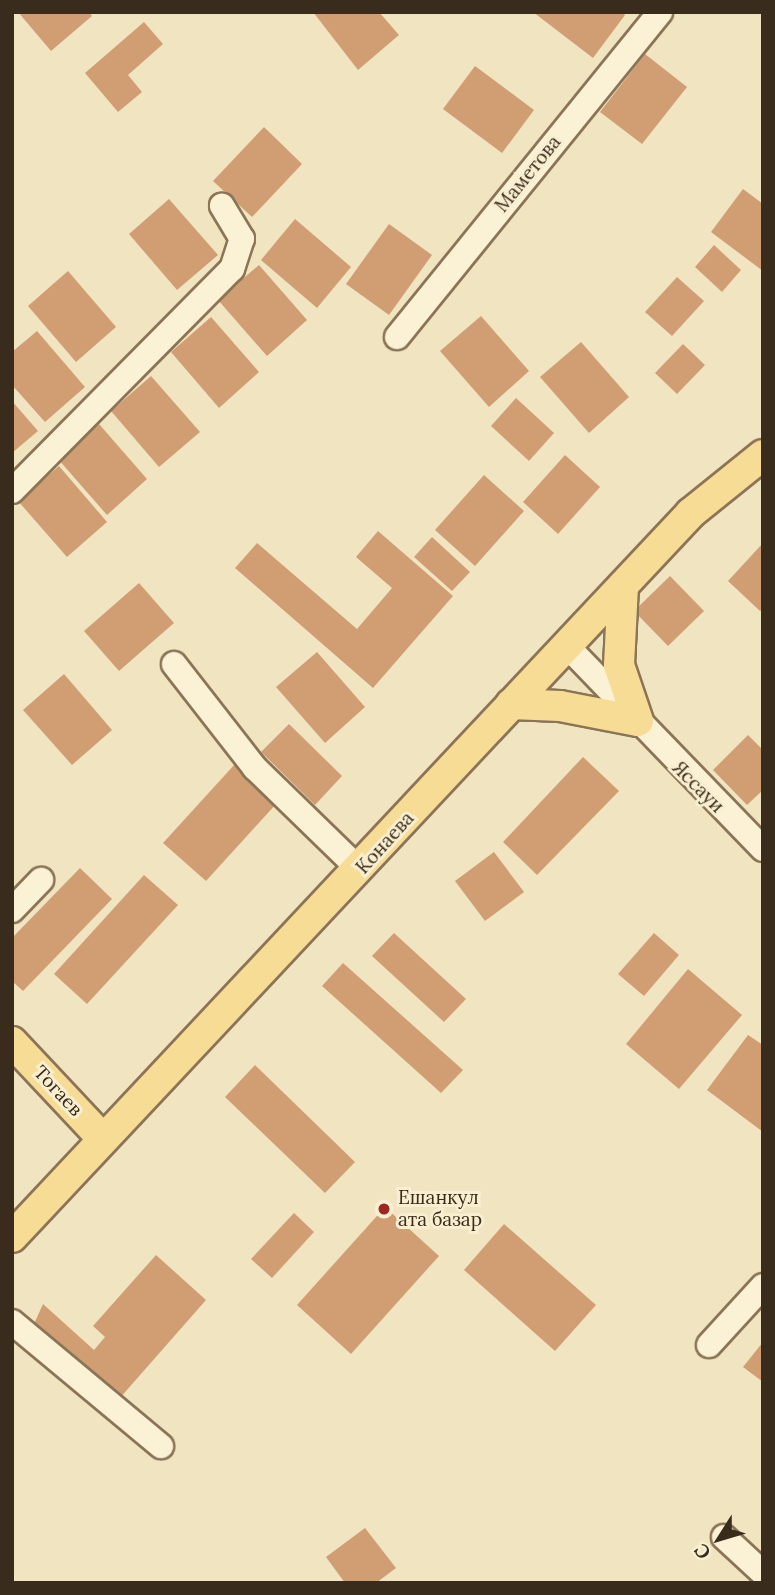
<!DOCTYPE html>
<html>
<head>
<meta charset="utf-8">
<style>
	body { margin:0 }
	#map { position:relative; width:775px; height:1595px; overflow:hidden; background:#f1e4c0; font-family:Lora,serif }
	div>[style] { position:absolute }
	.building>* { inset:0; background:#d19e74 }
	.roads { filter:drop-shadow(2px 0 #8b7457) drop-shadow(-2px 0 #8b7457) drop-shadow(0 2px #8b7457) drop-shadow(0 -2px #8b7457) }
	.minor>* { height:24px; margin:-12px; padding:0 12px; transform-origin:12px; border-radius:12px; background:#fbf1d4 }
	.major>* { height:30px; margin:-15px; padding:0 15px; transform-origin:15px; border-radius:15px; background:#f7dc95 }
	.dots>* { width:19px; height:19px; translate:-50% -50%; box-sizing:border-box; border:4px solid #f8eed0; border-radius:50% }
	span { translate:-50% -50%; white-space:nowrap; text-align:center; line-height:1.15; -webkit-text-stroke:6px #f8eed0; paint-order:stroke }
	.street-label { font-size:19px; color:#3a2c1c }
	.poi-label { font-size:19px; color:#3a2c1c }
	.left { translate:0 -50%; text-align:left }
	.frame { position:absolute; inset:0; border:14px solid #3a2c1c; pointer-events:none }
	.north { position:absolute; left:684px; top:1504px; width:70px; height:70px; -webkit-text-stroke:5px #f8eed0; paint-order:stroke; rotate:233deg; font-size:19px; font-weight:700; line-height:28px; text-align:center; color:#3a2c1c }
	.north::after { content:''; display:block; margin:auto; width:24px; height:32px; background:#3a2c1c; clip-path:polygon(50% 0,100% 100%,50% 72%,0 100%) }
</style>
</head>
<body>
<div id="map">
	<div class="building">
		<div style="clip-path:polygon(18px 12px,89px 12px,92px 16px,51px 51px)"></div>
		<div style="clip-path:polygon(313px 12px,379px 12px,399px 35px,358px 70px)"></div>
		<div style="clip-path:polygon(533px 12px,622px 12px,625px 15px,593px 58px)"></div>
		<div style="clip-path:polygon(144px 22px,163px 44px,128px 75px,142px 92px,118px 112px,85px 73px)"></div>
		<div style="clip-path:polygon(645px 54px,687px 87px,642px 144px,600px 112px)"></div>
		<div style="clip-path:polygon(475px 66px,534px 110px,502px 153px,443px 109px)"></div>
		<div style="clip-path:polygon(264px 127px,302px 164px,252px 217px,213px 181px)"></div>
		<div style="clip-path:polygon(743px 189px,763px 204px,763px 271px,711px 232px)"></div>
		<div style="clip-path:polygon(169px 199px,218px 255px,177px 290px,129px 234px)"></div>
		<div style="clip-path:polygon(295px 219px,351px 267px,317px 308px,261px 260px)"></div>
		<div style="clip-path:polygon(389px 224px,432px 255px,389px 315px,346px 284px)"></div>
		<div style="clip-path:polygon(714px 245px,741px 270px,722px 292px,695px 267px)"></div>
		<div style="clip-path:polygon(259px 265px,307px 320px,267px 356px,218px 300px)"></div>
		<div style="clip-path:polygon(68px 271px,116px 327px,76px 362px,28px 306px)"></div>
		<div style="clip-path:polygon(677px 277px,704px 301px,672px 336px,645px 312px)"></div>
		<div style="clip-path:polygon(481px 316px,529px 371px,489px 407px,440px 351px)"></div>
		<div style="clip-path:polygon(211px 317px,259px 372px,219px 408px,171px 352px)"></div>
		<div style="clip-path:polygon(37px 331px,85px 387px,45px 422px,12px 385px,12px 352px)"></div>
		<div style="clip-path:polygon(581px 342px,629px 397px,589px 433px,540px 377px)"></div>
		<div style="clip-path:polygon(683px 344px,705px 365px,677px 394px,655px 373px)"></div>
		<div style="clip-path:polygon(151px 376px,200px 432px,159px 467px,111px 411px)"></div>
		<div style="clip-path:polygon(516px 398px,554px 433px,529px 461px,491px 426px)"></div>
		<div style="clip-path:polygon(12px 401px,38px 431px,12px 453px)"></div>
		<div style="clip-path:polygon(99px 424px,147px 479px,107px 515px,58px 459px)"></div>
		<div style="clip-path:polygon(565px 455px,600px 487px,558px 534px,523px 502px)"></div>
		<div style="clip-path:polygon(59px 466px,107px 522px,67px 557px,18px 501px)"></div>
		<div style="clip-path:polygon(484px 475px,524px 511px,475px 566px,435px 530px)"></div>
		<div style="clip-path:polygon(378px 531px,453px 596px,373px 688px,235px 568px,257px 543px,357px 629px,392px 588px,356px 557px)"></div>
		<div style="clip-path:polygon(432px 537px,470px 572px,452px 591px,414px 557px)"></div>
		<div style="clip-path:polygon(763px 543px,763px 609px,760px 611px,728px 581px)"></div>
		<div style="clip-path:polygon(670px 576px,704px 611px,668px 646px,634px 611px)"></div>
		<div style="clip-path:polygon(139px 583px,174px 623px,119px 671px,84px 631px)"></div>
		<div style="clip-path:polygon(317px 652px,365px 707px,325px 743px,276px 687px)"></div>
		<div style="clip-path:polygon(64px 674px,112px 730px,72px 765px,23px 710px)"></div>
		<div style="clip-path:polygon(289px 724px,342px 776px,315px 805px,261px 752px)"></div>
		<div style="clip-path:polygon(748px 735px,763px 750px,763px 790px,747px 805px,713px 770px)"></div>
		<div style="clip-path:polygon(583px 757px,619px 791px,537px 875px,503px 842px)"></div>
		<div style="clip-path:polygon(235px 764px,277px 803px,206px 881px,163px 843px)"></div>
		<div style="clip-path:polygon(494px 852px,524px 892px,485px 921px,455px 881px)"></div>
		<div style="clip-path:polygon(80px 868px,112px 899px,23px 991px,12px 981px,12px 938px)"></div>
		<div style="clip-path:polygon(144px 875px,178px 905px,87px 1004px,54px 974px)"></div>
		<div style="clip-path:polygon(394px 933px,466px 999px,444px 1022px,372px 956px)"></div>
		<div style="clip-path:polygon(654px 933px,679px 955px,644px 996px,618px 974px)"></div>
		<div style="clip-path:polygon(343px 963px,463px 1070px,441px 1093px,322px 986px)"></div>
		<div style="clip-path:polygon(688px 969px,742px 1015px,679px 1089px,626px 1044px)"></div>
		<div style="clip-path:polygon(748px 1035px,763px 1045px,763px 1132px,707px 1090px)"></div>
		<div style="clip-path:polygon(255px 1065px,355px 1162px,325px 1193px,225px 1097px)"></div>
		<div style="clip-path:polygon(385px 1207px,439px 1256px,351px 1354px,297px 1305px)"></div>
		<div style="clip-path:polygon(294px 1213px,314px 1232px,272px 1278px,251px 1259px)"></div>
		<div style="clip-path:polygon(504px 1224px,596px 1305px,555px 1351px,464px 1270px)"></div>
		<div style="clip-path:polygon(156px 1255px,206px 1300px,119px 1399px,34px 1324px,43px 1304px,94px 1350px,105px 1337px,93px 1326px)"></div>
		<div style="clip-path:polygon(763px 1342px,763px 1382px,743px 1367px)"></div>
		<div style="clip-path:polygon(365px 1528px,396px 1568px,376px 1583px,345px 1583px,326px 1557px)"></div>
	</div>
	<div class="roads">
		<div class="minor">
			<div style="left:397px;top:337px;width:418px;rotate:-51deg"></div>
			<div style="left:12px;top:491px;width:313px;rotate:-45.3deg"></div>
			<div style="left:232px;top:269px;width:32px;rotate:-72deg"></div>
			<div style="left:242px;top:239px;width:39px;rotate:-121deg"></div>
			<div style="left:567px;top:646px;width:282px;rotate:46deg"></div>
			<div style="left:174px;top:664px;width:132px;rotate:52.1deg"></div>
			<div style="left:255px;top:768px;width:146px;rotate:44.2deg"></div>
			<div style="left:12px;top:910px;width:42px;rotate:-46deg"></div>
			<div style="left:12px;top:1322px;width:194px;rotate:39.8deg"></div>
			<div style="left:709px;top:1345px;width:80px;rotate:-47.5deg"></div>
			<div style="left:724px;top:1537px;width:53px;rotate:42.7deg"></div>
		</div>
		<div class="major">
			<div style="left:623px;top:586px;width:79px;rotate:92.9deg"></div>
			<div style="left:619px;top:665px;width:59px;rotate:71.3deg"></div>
			<div style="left:511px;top:704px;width:49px;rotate:2.3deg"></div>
			<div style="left:560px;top:706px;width:79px;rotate:10.9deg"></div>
			<div style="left:12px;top:1042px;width:133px;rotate:46.8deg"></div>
			<div style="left:12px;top:1237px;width:993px;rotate:-46.84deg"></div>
			<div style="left:691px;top:513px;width:92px;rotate:-38.9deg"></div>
		</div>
	</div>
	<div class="dots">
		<div style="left:384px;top:1209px;background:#9e2623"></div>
	</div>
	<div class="street-label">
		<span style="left:528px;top:174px;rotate:-51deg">Маметова</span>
		<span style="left:698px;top:787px;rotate:45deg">Яссауи</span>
		<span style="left:385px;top:843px;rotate:-48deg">Конаева</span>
		<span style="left:58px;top:1091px;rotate:47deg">Тогаев</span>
	</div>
	<div class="poi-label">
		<span class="left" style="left:398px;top:1209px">Ешанкул<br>ата базар</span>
	</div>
	<div class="frame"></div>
	<div class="north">С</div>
</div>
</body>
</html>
